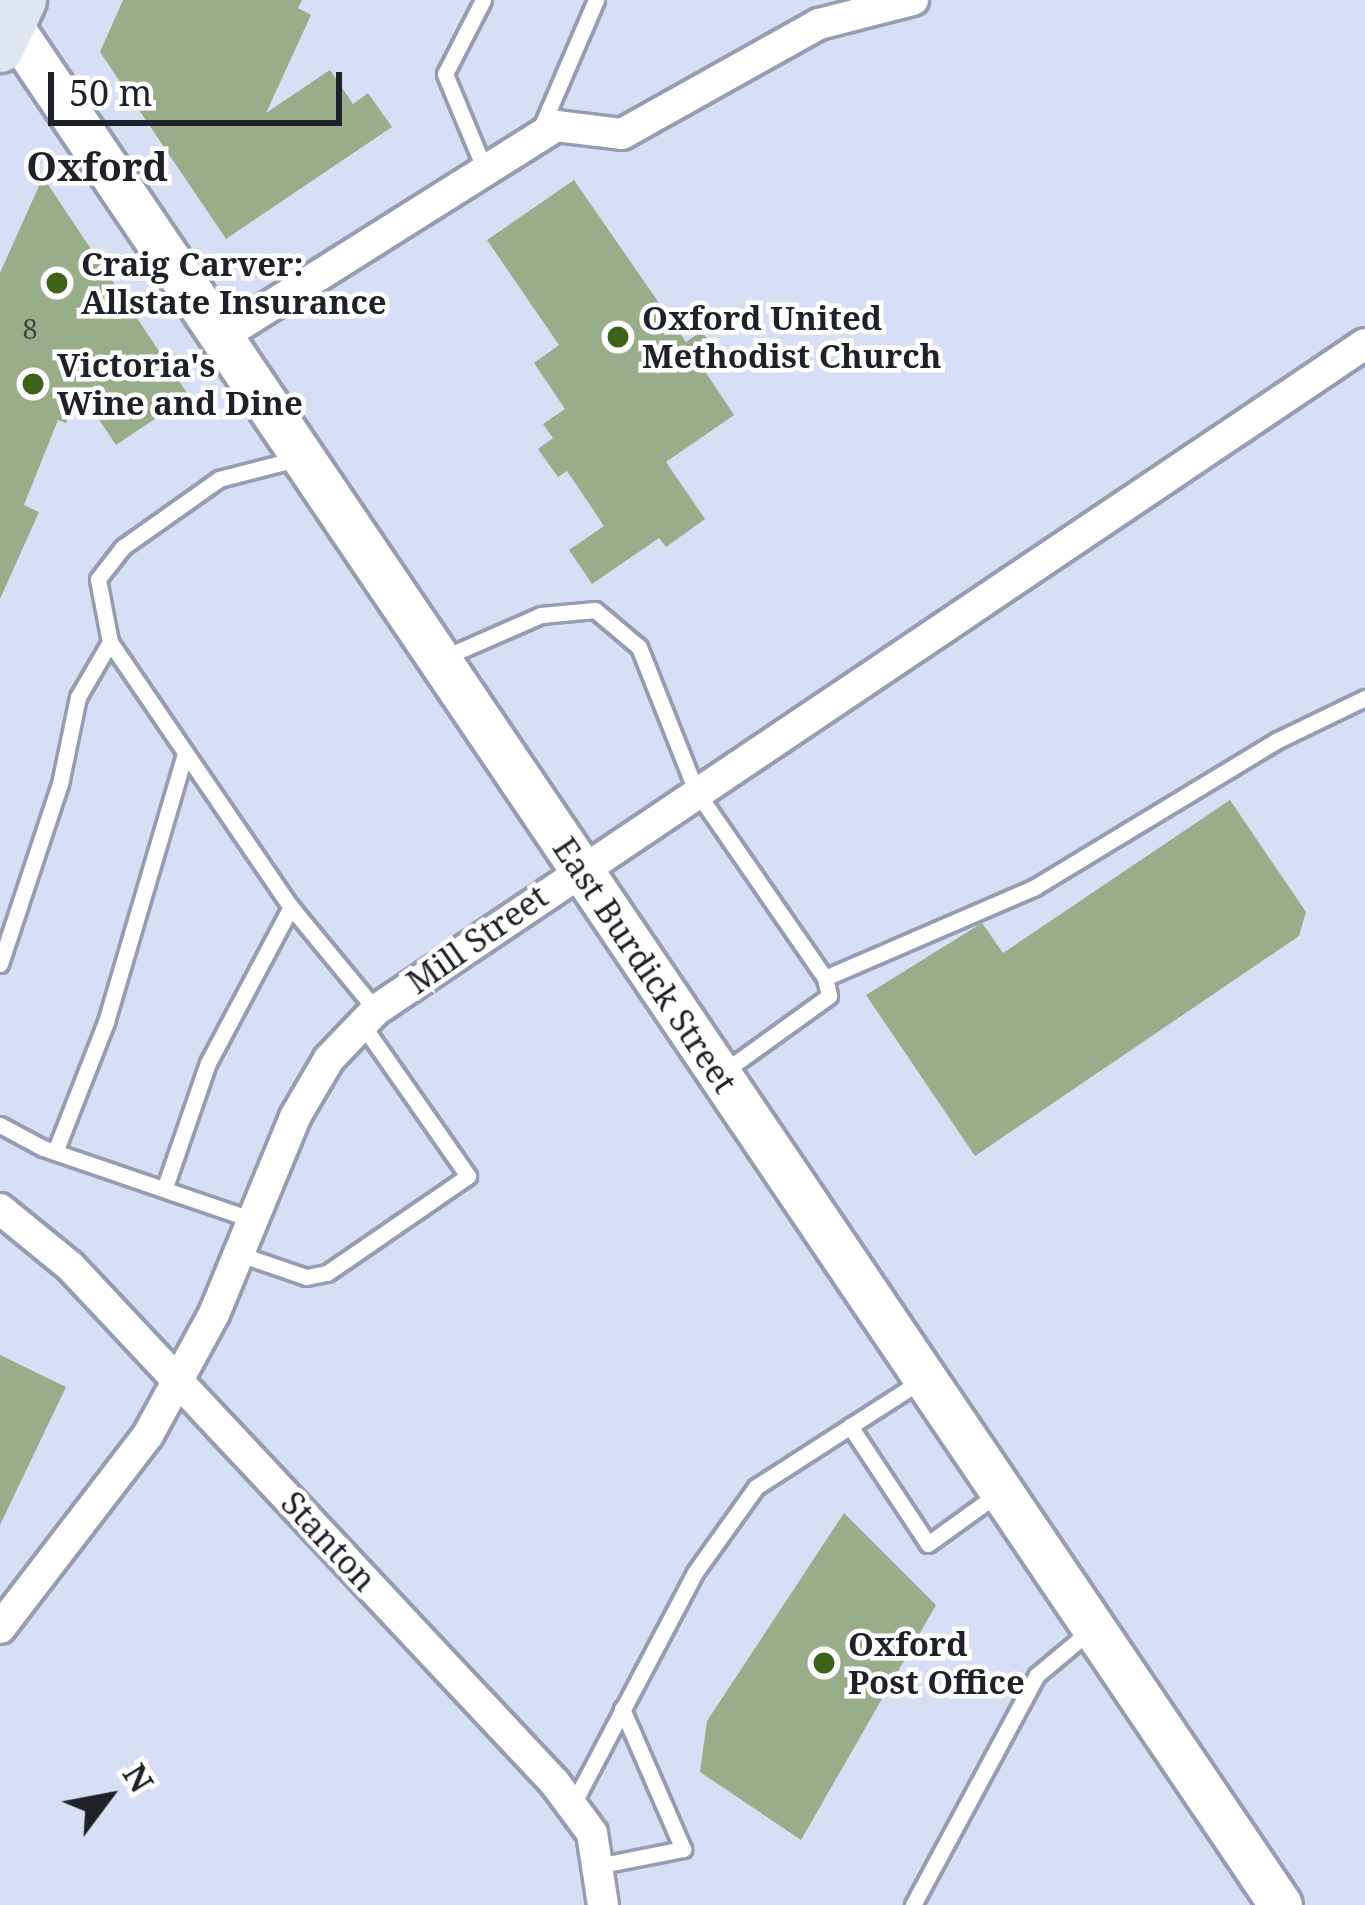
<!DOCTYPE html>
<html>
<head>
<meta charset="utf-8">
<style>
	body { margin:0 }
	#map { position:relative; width:1365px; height:1905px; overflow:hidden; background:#d7dff4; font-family:"Noto Serif",serif }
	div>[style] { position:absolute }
	.building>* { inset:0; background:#98ad89 }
	.roads { filter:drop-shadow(3px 0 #959db1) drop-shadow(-3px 0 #959db1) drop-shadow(0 3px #959db1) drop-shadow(0 -3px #959db1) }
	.lane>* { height:15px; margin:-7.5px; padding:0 7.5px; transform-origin:7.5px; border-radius:7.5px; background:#fff }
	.street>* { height:30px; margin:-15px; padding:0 15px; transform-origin:15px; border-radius:15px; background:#fff }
	.secondary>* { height:42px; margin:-21px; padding:0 21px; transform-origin:21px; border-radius:21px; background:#fff }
	.primary>* { height:48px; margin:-24px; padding:0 24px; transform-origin:24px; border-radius:24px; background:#e1e6f3 }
	.dots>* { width:33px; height:33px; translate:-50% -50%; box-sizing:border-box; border:6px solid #fff; border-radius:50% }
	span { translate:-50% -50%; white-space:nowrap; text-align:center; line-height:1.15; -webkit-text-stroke:9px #fff; paint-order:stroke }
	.number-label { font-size:27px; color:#3c4440 }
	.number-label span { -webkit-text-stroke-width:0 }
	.poi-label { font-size:33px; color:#1e2128; font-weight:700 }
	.left { translate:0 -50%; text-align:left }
	.street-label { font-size:33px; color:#1e2128 }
	.quarter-label { font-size:39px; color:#1e2128; font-weight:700 }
	.north { position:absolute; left:48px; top:1737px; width:120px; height:120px; -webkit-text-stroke:9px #fff; paint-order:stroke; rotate:58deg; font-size:33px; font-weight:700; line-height:48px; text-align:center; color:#1e2128 }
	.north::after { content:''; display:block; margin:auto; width:42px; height:54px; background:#1e2128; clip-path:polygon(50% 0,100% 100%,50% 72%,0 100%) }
	.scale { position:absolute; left:48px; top:72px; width:294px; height:54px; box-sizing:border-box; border:6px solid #1e2128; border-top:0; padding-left:15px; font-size:36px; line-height:42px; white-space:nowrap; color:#1e2128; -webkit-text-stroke:9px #fff; paint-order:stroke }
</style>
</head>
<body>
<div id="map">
	<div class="building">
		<div style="clip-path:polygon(123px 0,302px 0,298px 8px,311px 15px,266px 113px,330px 70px,353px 104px,368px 93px,392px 127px,226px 239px,100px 52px)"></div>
		<div style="clip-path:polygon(43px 177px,189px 396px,116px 445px,79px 390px,66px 423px,58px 420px,24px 505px,39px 512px,0 599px,0 273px)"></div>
		<div style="clip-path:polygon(574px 180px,686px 342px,702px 331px,722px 362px,706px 373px,734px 415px,666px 462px,705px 519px,666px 547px,659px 538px,592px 584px,569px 550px,604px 526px,567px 471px,558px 477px,538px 449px,553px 438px,543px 424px,565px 409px,534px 363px,559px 345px,487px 240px)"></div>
		<div style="clip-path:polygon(1230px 800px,1306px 912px,1299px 936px,975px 1156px,866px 995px,982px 923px,1003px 953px)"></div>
		<div style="clip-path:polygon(0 1355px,66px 1387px,0 1525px)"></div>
		<div style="clip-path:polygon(844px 1513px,936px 1605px,801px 1840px,700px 1772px,707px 1721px)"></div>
	</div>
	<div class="roads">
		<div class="lane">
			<div style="left:483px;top:0;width:83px;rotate:117.2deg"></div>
			<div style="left:445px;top:74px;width:104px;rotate:67.4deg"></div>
			<div style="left:540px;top:130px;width:142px;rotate:-66.7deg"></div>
			<div style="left:110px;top:642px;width:64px;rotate:-100.8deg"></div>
			<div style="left:98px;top:579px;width:41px;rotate:-52deg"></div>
			<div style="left:123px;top:547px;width:118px;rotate:-35.3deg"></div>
			<div style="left:219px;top:479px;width:81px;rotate:-14.4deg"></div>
			<div style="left:445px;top:657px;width:105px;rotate:-23.6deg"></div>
			<div style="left:541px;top:615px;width:54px;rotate:-5.3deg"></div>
			<div style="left:595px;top:610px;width:57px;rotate:40.1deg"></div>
			<div style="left:639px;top:647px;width:155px;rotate:68.4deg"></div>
			<div style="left:696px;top:791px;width:227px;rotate:55.4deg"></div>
			<div style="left:825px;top:978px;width:18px;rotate:77deg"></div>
			<div style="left:829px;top:996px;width:132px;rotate:144.3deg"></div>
			<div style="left:0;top:964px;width:190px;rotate:-71.6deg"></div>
			<div style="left:60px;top:784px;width:89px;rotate:-78.3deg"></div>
			<div style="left:78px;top:697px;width:64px;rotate:-59.8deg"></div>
			<div style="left:110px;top:642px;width:321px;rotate:55.7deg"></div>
			<div style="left:291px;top:907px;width:134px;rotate:50.5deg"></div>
			<div style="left:825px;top:978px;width:229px;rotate:-23.4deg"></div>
			<div style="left:1035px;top:887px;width:284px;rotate:-31.2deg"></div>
			<div style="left:1278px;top:740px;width:97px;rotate:-25.8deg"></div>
			<div style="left:0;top:1125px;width:49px;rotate:28.1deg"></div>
			<div style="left:43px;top:1148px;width:222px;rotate:18.9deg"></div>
			<div style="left:55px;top:1152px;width:140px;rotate:-68.6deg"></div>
			<div style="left:106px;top:1022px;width:279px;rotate:-73.6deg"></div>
			<div style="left:165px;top:1187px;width:131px;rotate:-70.9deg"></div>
			<div style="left:208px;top:1063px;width:177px;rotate:-62deg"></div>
			<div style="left:239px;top:1254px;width:71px;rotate:18.9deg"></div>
			<div style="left:306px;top:1277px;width:21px;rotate:-11deg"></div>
			<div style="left:327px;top:1273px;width:171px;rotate:-34.5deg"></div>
			<div style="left:468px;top:1176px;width:185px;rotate:-124.9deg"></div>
			<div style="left:850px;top:1426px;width:141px;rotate:56.5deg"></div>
			<div style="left:928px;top:1544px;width:89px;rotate:-35.8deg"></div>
			<div style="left:573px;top:1804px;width:263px;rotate:-62.2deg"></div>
			<div style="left:696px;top:1571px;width:103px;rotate:-54.5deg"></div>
			<div style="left:756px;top:1487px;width:197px;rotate:-32.8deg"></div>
			<div style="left:602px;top:1865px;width:83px;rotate:-11.2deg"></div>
			<div style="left:683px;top:1849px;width:153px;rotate:-113.5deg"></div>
			<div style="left:913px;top:1905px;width:261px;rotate:-61.7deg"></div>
			<div style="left:1037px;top:1675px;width:72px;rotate:-39.9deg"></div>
		</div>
		<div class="street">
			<div style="left:221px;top:337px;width:396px;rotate:-32.2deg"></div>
			<div style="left:556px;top:126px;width:66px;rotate:6.9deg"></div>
			<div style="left:622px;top:134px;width:226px;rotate:-29.2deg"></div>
			<div style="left:819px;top:24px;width:97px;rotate:-14.3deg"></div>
			<div style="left:0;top:1209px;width:90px;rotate:39.2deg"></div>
			<div style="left:70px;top:1266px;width:709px;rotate:46.83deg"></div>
			<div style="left:555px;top:1783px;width:62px;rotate:53.5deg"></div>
			<div style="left:592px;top:1833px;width:73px;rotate:81.3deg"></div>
			<div style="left:0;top:1628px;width:243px;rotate:-52.5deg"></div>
			<div style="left:148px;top:1435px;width:138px;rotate:-61.4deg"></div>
			<div style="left:214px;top:1314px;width:213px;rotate:-67.6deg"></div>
			<div style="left:295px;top:1117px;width:67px;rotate:-59.6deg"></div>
			<div style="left:329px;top:1059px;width:68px;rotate:-46.2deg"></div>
			<div style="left:376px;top:1010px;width:1192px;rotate:-33.96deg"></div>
		</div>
		<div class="secondary">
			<div style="left:0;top:9px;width:2288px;rotate:55.96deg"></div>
		</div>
		<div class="primary">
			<div style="left:0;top:48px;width:53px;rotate:-65.4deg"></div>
		</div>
	</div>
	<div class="dots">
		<div style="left:57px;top:283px;background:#3e621a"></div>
		<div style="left:618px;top:337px;background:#3e621a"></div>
		<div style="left:33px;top:384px;background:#3e621a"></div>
		<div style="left:824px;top:1663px;background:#3e621a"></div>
	</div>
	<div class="number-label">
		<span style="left:30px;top:329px">8</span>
	</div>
	<div class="poi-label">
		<span class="left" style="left:81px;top:283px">Craig Carver:<br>Allstate Insurance</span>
		<span class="left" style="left:642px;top:337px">Oxford United<br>Methodist Church</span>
		<span class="left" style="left:57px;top:384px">Victoria's<br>Wine and Dine</span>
		<span class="left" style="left:848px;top:1663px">Oxford<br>Post Office</span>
	</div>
	<div class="street-label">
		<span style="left:477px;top:939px;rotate:-35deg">Mill Street</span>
		<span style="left:645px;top:965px;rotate:56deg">East Burdick Street</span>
		<span style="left:329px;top:1541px;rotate:47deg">Stanton</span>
	</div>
	<div class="quarter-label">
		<span style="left:97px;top:166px">Oxford</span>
	</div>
	<div class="north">N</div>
	<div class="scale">50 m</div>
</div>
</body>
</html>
